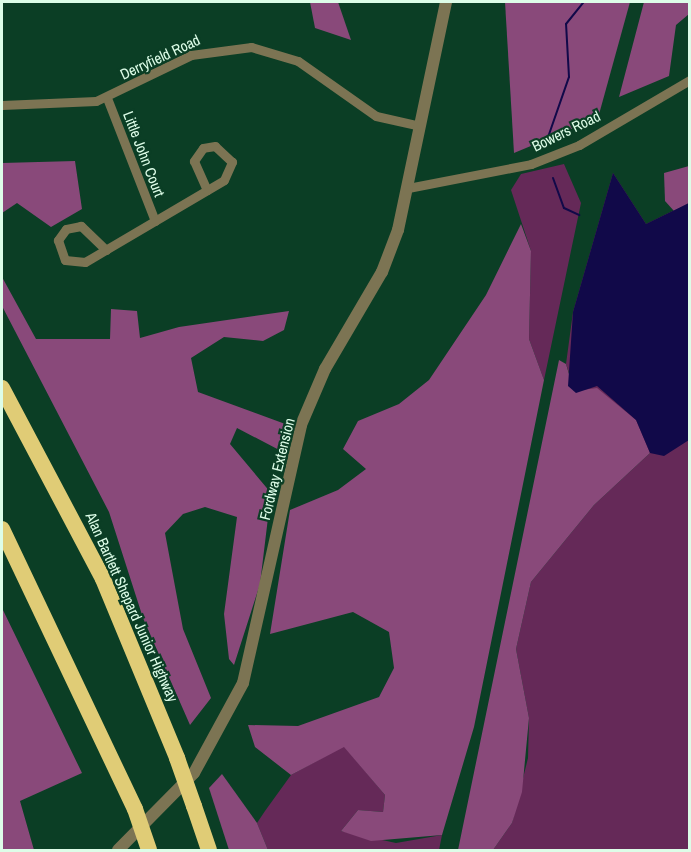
<!DOCTYPE html>
<html>
<head>
<meta charset="utf-8">
<style>
	body { margin:0 }
	#map { position:relative; width:691px; height:852px; overflow:hidden; background:#0b3e25; font-family:"Archivo Narrow",sans-serif }
	div>[style] { position:absolute }
	.green>* { inset:0; background:#652958 }
	.forest>* { inset:0; background:#89497a }
	.water>* { inset:0; background:#110949 }
	.stream>* { height:2px; margin:-1px; padding:0 1px; transform-origin:1px; border-radius:1px; background:#110949 }
	.minor>* { height:9px; margin:-4.5px; padding:0 4.5px; transform-origin:4.5px; border-radius:4.5px; background:#7c7453 }
	.tertiary>* { height:12px; margin:-6px; padding:0 6px; transform-origin:6px; border-radius:6px; background:#7c7453 }
	.motorway>* { height:16px; margin:-8px; padding:0 8px; transform-origin:8px; border-radius:8px; background:#e0cc76 }
	.motorway-bridge>* { height:16px; margin:-8px; padding:0 8px; transform-origin:8px; border-radius:8px; background:#e0cc76 }
	span { translate:-50% -50%; white-space:nowrap; text-align:center; line-height:1.15; -webkit-text-stroke:4.5px #0b3e25; paint-order:stroke }
	.street-label { font-size:15px; color:#ddfde8 }
	.frame { position:absolute; inset:0; border:3px solid #ddfde8; pointer-events:none }
</style>
</head>
<body>
<div id="map">
	<div class="green">
		<div style="clip-path:polygon(564px 164px,581px 203px,544px 380px,529px 339px,531px 251px,511px 190px,521px 174px)"></div>
		<div style="clip-path:polygon(613px 173px,646px 224px,689px 203px,689px 850px,493px 850px,512px 823px,528px 758px,529px 718px,516px 649px,531px 582px,594px 505px,650px 453px,576px 393px,566px 364px,573px 312px)"></div>
		<div style="clip-path:polygon(344px 746px,385px 795px,383px 812px,358px 810px,341px 831px,396px 843px,442px 835px,439px 850px,268px 850px,257px 823px,265px 811px,291px 775px)"></div>
	</div>
	<div class="forest">
		<div style="clip-path:polygon(310px 2px,338px 2px,351px 40px,315px 28px)"></div>
		<div style="clip-path:polygon(505px 2px,630px 2px,598px 118px,514px 153px)"></div>
		<div style="clip-path:polygon(644px 2px,689px 2px,689px 14px,676px 25px,669px 76px,619px 97px)"></div>
		<div style="clip-path:polygon(75px 161px,82px 209px,51px 227px,17px 203px,2px 213px,2px 163px)"></div>
		<div style="clip-path:polygon(689px 166px,689px 203px,674px 211px,665px 201px,664px 173px)"></div>
		<div style="clip-path:polygon(521px 224px,531px 251px,529px 339px,544px 380px,474px 727px,442px 835px,371px 841px,341px 831px,358px 810px,383px 812px,385px 795px,344px 747px,291px 775px,255px 747px,248px 725px,298px 726px,379px 697px,394px 668px,389px 632px,353px 612px,270px 634px,290px 510px,338px 490px,366px 469px,343px 449px,358px 421px,399px 404px,429px 380px,486px 295px)"></div>
		<div style="clip-path:polygon(2px 277px,36px 339px,110px 339px,111px 309px,137px 311px,140px 338px,179px 327px,289px 311px,284px 330px,263px 341px,224px 337px,191px 358px,198px 392px,288px 425px,283px 452px,237px 428px,230px 444px,271px 493px,260px 584px,234px 665px,229px 659px,224px 614px,237px 517px,205px 507px,183px 514px,165px 533px,183px 629px,211px 698px,190px 725px,143px 618px,109px 512px,2px 306px)"></div>
		<div style="clip-path:polygon(559px 360px,566px 364px,574px 391px,597px 388px,636px 420px,650px 453px,594px 505px,531px 582px,516px 649px,529px 718px,522px 792px,512px 823px,493px 850px,458px 850px)"></div>
		<div style="clip-path:polygon(2px 608px,82px 773px,20px 801px,34px 850px,2px 850px)"></div>
		<div style="clip-path:polygon(222px 774px,257px 823px,268px 850px,229px 850px,209px 788px)"></div>
	</div>
	<div class="water">
		<div style="clip-path:polygon(613px 173px,646px 224px,689px 203px,689px 440px,664px 456px,650px 453px,636px 420px,597px 386px,576px 393px,568px 386px,573px 312px)"></div>
	</div>
	<div class="stream">
		<div style="left:546px;top:143px;width:70px;rotate:-70.8deg"></div>
		<div style="left:569px;top:77px;width:53px;rotate:-93.2deg"></div>
		<div style="left:566px;top:24px;width:28px;rotate:-51deg"></div>
		<div style="left:553px;top:178px;width:32px;rotate:70deg"></div>
		<div style="left:564px;top:208px;width:17px;rotate:25deg"></div>
	</div>
	<div class="minor">
		<div style="left:107px;top:98px;width:132px;rotate:68.7deg"></div>
		<div style="left:2px;top:105px;width:94px;rotate:-2.4deg"></div>
		<div style="left:96px;top:101px;width:106px;rotate:-25.8deg"></div>
		<div style="left:191px;top:55px;width:61px;rotate:-7.6deg"></div>
		<div style="left:251px;top:47px;width:49px;rotate:16.6deg"></div>
		<div style="left:298px;top:61px;width:95px;rotate:35.2deg"></div>
		<div style="left:376px;top:116px;width:45px;rotate:12.8deg"></div>
		<div style="left:408px;top:188px;width:125px;rotate:-11deg"></div>
		<div style="left:531px;top:164px;width:52px;rotate:-21.6deg"></div>
		<div style="left:579px;top:145px;width:129px;rotate:-30.4deg"></div>
		<div style="left:106px;top:250px;width:35px;rotate:-136deg"></div>
		<div style="left:81px;top:226px;width:15px;rotate:169deg"></div>
		<div style="left:66px;top:229px;width:14px;rotate:126deg"></div>
		<div style="left:58px;top:240px;width:21px;rotate:71deg"></div>
		<div style="left:65px;top:260px;width:20px;rotate:6deg"></div>
		<div style="left:85px;top:262px;width:161px;rotate:-30.5deg"></div>
		<div style="left:224px;top:180px;width:20px;rotate:-66deg"></div>
		<div style="left:232px;top:162px;width:23px;rotate:-137deg"></div>
		<div style="left:215px;top:146px;width:12px;rotate:171deg"></div>
		<div style="left:203px;top:148px;width:16px;rotate:125deg"></div>
		<div style="left:194px;top:161px;width:32px;rotate:66deg"></div>
	</div>
	<div class="tertiary">
		<div style="left:118px;top:850px;width:108px;rotate:-45.4deg"></div>
		<div style="left:194px;top:773px;width:102px;rotate:-61.4deg"></div>
		<div style="left:243px;top:683px;width:264px;rotate:-77.3deg"></div>
		<div style="left:301px;top:425px;width:61px;rotate:-66.8deg"></div>
		<div style="left:325px;top:369px;width:113px;rotate:-59.6deg"></div>
		<div style="left:382px;top:272px;width:45px;rotate:-69.1deg"></div>
		<div style="left:398px;top:230px;width:233px;rotate:-78.1deg"></div>
	</div>
	<div class="motorway">
		<div style="left:2px;top:388px;width:216px;rotate:62.1deg"></div>
		<div style="left:103px;top:579px;width:194px;rotate:67.5deg"></div>
		<div style="left:2px;top:529px;width:310px;rotate:64.6deg"></div>
		<div style="left:194px;top:806px;width:46px;rotate:71.2deg"></div>
	</div>
	<div class="motorway-bridge">
		<div style="left:177px;top:758px;width:51px;rotate:70.5deg"></div>
		<div style="left:135px;top:809px;width:43px;rotate:71.1deg"></div>
	</div>
	<div class="street-label">
		<span style="left:160px;top:57px;rotate:-25deg">Derryfield Road</span>
		<span style="left:566px;top:131px;rotate:-26deg">Bowers Road</span>
		<span style="left:144px;top:154px;rotate:69deg">Little John Court</span>
		<span style="left:277px;top:469px;rotate:-76deg">Fordway Extension</span>
		<span style="left:132px;top:607px;rotate:66deg">Alan Bartlett Shepard Junior Highway</span>
	</div>
	<div class="frame"></div>
</div>
</body>
</html>
